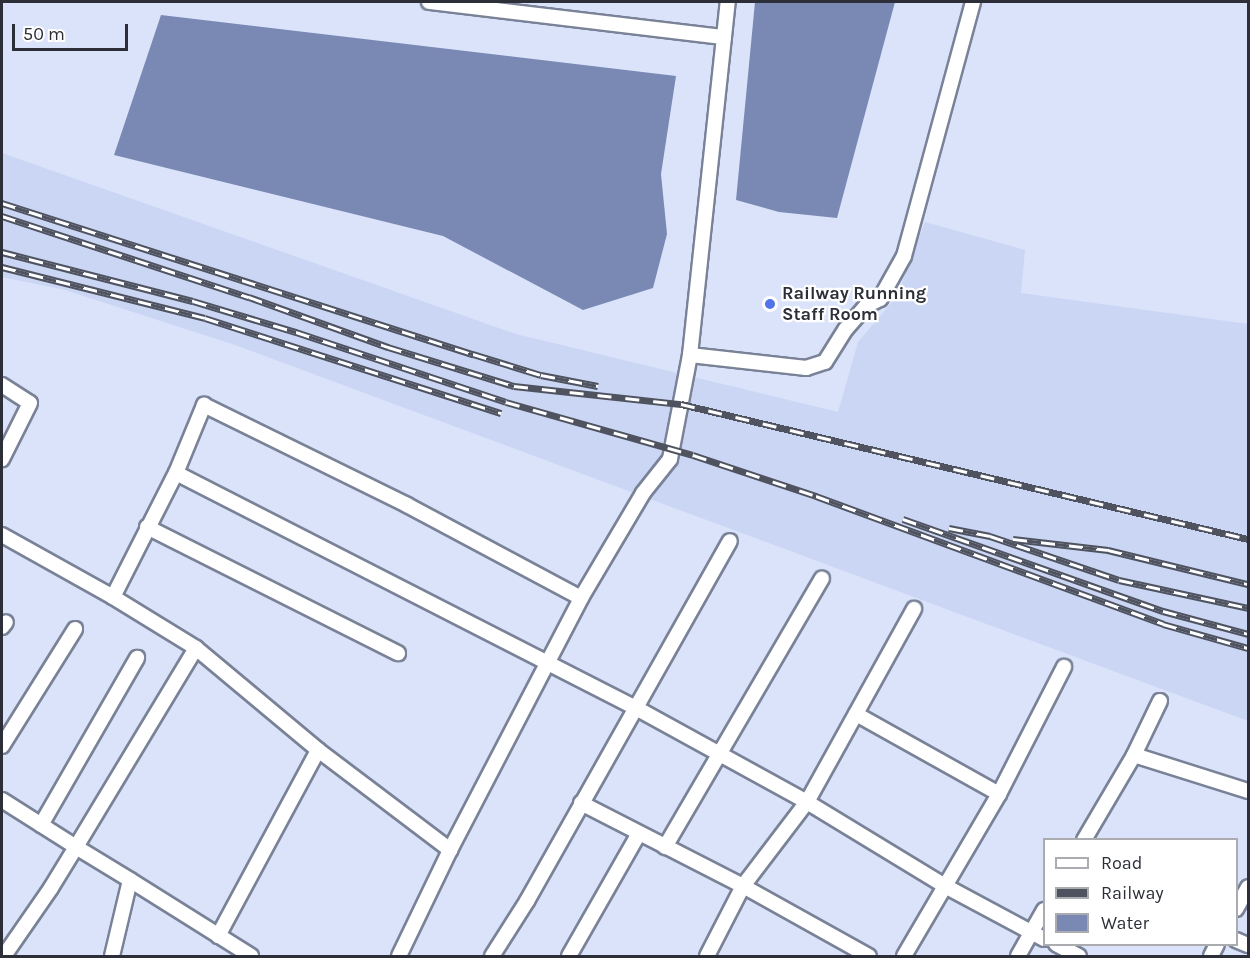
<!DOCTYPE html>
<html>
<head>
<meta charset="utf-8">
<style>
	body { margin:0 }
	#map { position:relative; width:1250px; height:958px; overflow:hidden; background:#dae3fa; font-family:Karla,sans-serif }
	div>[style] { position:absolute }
	.built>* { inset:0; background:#cad6f4 }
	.water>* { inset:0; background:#7989b4 }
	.roads { filter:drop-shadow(2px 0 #798297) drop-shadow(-2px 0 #798297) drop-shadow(0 2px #798297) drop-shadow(0 -2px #798297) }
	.minor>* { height:14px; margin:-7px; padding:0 7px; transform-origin:7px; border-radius:7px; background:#fff }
	.rail>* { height:7px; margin-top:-3.5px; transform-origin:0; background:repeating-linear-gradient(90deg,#fff 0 14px,#4f535f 0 28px); box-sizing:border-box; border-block:2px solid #4f535f }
	.dots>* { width:16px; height:16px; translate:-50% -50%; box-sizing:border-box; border:3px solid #fff; border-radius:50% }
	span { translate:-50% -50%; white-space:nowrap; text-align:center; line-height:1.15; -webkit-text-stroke:4.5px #fff; paint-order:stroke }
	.poi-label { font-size:18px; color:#2c2f38; font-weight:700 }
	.left { translate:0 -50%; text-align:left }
	.frame { position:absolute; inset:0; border:3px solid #2c2f38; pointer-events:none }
	.legend { position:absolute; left:1043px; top:838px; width:195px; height:108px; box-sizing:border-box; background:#fff; border:2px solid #abacaf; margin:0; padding:8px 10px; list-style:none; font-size:18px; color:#2c2f38 }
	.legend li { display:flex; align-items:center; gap:12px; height:30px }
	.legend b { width:30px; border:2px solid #abacaf }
	.scale { position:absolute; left:12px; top:24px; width:116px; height:27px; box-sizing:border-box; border:3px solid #2c2f38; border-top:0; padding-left:8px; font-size:18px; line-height:21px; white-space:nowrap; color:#2c2f38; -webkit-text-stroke:4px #fff; paint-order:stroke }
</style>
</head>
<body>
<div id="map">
	<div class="built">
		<div style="clip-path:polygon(2px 153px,516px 334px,838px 412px,858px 342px,897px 296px,925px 222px,1025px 250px,1021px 293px,1248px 324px,1248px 721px,235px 345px,65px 290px,2px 277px)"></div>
	</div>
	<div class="water">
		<div style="clip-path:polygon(755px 2px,895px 2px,837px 218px,779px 212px,736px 200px)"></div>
		<div style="clip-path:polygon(161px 15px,676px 76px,661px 174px,667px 234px,653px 288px,583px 310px,443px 236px,114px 155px)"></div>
	</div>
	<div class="roads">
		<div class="minor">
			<div style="left:429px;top:2px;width:297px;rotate:6.8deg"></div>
			<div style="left:690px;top:355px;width:117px;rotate:6.4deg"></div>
			<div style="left:806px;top:368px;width:20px;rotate:-18deg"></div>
			<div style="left:825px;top:362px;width:39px;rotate:-58deg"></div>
			<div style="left:846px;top:329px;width:30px;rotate:-49deg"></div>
			<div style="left:866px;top:306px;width:16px;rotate:-27deg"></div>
			<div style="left:880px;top:299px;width:49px;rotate:-60.8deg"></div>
			<div style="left:904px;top:256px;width:263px;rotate:-74.8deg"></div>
			<div style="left:2px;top:385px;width:33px;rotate:33deg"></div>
			<div style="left:30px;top:403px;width:63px;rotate:116.6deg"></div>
			<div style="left:176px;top:473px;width:517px;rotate:27.06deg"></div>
			<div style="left:636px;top:708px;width:195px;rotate:28.8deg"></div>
			<div style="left:807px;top:802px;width:162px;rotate:31.3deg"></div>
			<div style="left:945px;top:886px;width:112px;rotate:28.2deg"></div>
			<div style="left:147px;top:527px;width:281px;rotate:26.7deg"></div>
			<div style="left:2px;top:535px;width:127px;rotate:29.2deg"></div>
			<div style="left:113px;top:597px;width:97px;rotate:31.6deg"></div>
			<div style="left:196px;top:648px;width:232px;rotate:121.1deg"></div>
			<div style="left:76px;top:847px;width:63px;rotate:31.4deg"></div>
			<div style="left:130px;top:880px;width:78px;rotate:103.3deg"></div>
			<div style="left:113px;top:597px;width:139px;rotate:-63.1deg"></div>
			<div style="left:176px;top:473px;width:74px;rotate:-67.6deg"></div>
			<div style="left:204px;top:405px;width:226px;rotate:26.2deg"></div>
			<div style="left:407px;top:505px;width:197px;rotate:28.1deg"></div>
			<div style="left:2px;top:627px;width:6px;rotate:-51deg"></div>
			<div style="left:196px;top:648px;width:159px;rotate:39.9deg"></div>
			<div style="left:318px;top:750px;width:166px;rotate:37.1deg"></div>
			<div style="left:856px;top:714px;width:164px;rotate:29.2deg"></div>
			<div style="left:2px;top:746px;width:138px;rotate:-58deg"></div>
			<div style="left:1134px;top:755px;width:120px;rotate:17.5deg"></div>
			<div style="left:2px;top:800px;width:88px;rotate:32.4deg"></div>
			<div style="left:76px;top:847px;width:48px;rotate:121.4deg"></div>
			<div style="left:51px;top:888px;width:83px;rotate:124.7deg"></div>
			<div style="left:581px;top:803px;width:182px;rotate:27.1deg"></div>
			<div style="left:743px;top:886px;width:144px;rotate:29.1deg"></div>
			<div style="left:41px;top:825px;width:193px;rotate:-60.1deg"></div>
			<div style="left:1084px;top:840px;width:99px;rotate:-59.5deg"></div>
			<div style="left:1134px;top:755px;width:60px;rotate:-64.3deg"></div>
			<div style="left:665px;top:847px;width:311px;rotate:-59.7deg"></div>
			<div style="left:130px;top:880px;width:143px;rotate:32.1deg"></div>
			<div style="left:1236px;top:909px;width:25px;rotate:-61deg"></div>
			<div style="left:218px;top:936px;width:211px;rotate:-61.7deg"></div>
			<div style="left:1236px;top:940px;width:13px;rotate:23deg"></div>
			<div style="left:1056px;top:944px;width:26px;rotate:28deg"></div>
			<div style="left:399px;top:956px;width:118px;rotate:-64.3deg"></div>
			<div style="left:450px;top:850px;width:284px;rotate:-62.5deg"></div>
			<div style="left:581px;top:598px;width:122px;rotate:-59.4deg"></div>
			<div style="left:643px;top:493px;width:43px;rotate:-51.5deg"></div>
			<div style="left:670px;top:459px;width:106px;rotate:-79.1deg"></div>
			<div style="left:690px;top:355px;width:355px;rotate:-83.9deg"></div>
			<div style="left:492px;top:956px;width:65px;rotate:-57.5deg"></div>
			<div style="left:527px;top:901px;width:413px;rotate:-60.6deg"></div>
			<div style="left:569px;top:956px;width:139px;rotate:-60.3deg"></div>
			<div style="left:707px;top:956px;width:79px;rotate:-62.8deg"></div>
			<div style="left:743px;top:886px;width:106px;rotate:-52.7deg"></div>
			<div style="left:807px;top:802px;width:221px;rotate:-61deg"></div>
			<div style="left:904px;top:956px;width:188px;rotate:-59.6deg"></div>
			<div style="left:999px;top:794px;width:143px;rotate:-62.9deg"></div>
			<div style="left:1018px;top:956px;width:53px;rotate:-60.5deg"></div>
			<div style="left:1211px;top:956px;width:13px;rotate:-63deg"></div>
		</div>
	</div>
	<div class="rail">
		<div style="left:2px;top:203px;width:495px;rotate:17.8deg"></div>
		<div style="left:473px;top:354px;width:71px;rotate:17.2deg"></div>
		<div style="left:541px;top:375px;width:58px;rotate:10.9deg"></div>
		<div style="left:2px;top:216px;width:260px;rotate:18.2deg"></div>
		<div style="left:249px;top:297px;width:148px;rotate:19.8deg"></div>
		<div style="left:388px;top:347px;width:132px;rotate:17.2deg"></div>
		<div style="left:514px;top:386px;width:168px;rotate:6.2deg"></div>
		<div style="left:681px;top:404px;width:583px;rotate:13.39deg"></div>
		<div style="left:2px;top:252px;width:197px;rotate:14.4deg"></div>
		<div style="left:193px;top:301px;width:108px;rotate:16.8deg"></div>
		<div style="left:296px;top:332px;width:221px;rotate:18.4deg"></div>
		<div style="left:506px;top:402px;width:194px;rotate:15.8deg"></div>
		<div style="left:693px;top:455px;width:130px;rotate:18.4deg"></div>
		<div style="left:816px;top:496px;width:370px;rotate:20.2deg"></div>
		<div style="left:1163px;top:624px;width:88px;rotate:15.8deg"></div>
		<div style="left:2px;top:267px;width:209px;rotate:14.1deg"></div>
		<div style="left:205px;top:318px;width:311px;rotate:17.8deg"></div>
		<div style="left:903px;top:519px;width:276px;rotate:19.5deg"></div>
		<div style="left:1163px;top:611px;width:88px;rotate:15.1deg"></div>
		<div style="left:949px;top:528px;width:42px;rotate:11deg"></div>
		<div style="left:990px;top:536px;width:136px;rotate:18.8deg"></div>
		<div style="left:1119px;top:580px;width:132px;rotate:12.2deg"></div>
		<div style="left:1013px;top:539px;width:96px;rotate:6.6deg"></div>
		<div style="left:1108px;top:550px;width:144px;rotate:13.7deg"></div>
	</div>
	<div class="dots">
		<div style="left:770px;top:304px;background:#5274e9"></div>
	</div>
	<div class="poi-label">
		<span class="left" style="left:782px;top:304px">Railway Running<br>Staff Room</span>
	</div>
	<div class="frame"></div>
	<ul class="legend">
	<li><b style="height:8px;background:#fff"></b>Road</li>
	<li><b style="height:8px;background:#4f535f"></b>Railway</li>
	<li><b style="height:16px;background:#7989b4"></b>Water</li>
	</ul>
	<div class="scale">50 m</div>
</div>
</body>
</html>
